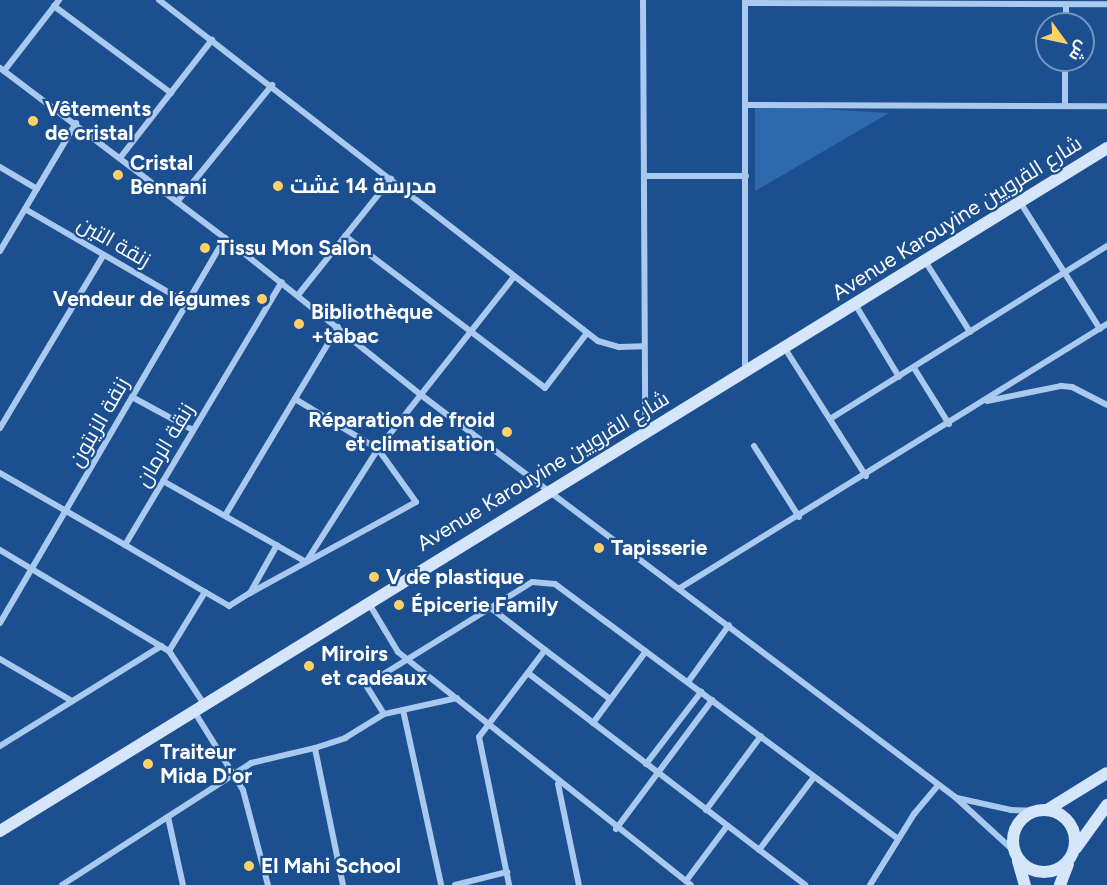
<!DOCTYPE html>
<html>
<head>
<meta charset="utf-8">
<style>
	body { margin:0 }
	#map { position:relative; width:1107px; height:885px; overflow:hidden; background:#1b4f8f; font-family:Figtree,Cairo,sans-serif }
	div>[style] { position:absolute }
	.green>* { inset:0; background:#2e69ad }
	.street>* { height:6px; margin:-3px; padding:0 3px; transform-origin:3px; border-radius:3px; background:#a9c9ee }
	.secondary>* { height:12px; margin:-6px; padding:0 6px; transform-origin:6px; border-radius:6px; background:#d6e6fa }
	.secondary>.ring { margin:-6px; padding:0; box-sizing:content-box; background:none; border:12px solid #d6e6fa; border-radius:50% }
	.dots>* { width:16px; height:16px; translate:-50% -50%; box-sizing:border-box; border:3px solid #1b4f8f; border-radius:50% }
	span { translate:-50% -50%; white-space:nowrap; text-align:center; line-height:1.15; -webkit-text-stroke:4.5px #1b4f8f; paint-order:stroke }
	.poi-label { font-size:21px; color:#fff; font-weight:700 }
	.left { translate:0 -50%; text-align:left }
	.right { translate:-100% -50%; text-align:right }
	.street-label { font-size:21px; color:#fff }
	.north { position:absolute; left:1035px; top:12px; width:60px; height:60px; box-sizing:border-box; background:#1b4f8f; border:2px solid #7695bc; border-radius:50%; rotate:123deg; font-size:16px; font-weight:700; line-height:24px; text-align:center; color:#fff }
	.north::after { content:''; display:block; margin:auto; width:21px; height:27px; background:#ffd166; clip-path:polygon(50% 0,100% 100%,50% 72%,0 100%) }
</style>
</head>
<body>
<div id="map">
	<div class="green">
		<div style="clip-path:polygon(755px 105px,889px 113px,755px 191px)"></div>
	</div>
	<div class="street">
		<div style="left:159px;top:0;width:556px;rotate:37.84deg"></div>
		<div style="left:598px;top:341px;width:22px;rotate:16deg"></div>
		<div style="left:619px;top:347px;width:25px;rotate:-2deg"></div>
		<div style="left:643px;top:0;width:431px;rotate:89.7deg"></div>
		<div style="left:745px;top:3px;width:362px;rotate:0.2deg"></div>
		<div style="left:54px;top:6px;width:146px;rotate:36.6deg"></div>
		<div style="left:1066px;top:24px;width:19px;rotate:-90deg"></div>
		<div style="left:0;top:68px;width:282px;rotate:37.1deg"></div>
		<div style="left:225px;top:238px;width:251px;rotate:38.7deg"></div>
		<div style="left:421px;top:395px;width:668px;rotate:36.97deg"></div>
		<div style="left:955px;top:797px;width:80px;rotate:42.5deg"></div>
		<div style="left:4px;top:71px;width:90px;rotate:-52.2deg"></div>
		<div style="left:745px;top:105px;width:362px;rotate:0.2deg"></div>
		<div style="left:1065px;top:106px;width:46px;rotate:-90deg"></div>
		<div style="left:120px;top:158px;width:150px;rotate:-52.1deg"></div>
		<div style="left:0;top:167px;width:43px;rotate:30.7deg"></div>
		<div style="left:644px;top:176px;width:102px"></div>
		<div style="left:177px;top:202px;width:151px;rotate:-50.9deg"></div>
		<div style="left:1020px;top:202px;width:150px;rotate:57.8deg"></div>
		<div style="left:25px;top:209px;width:187px;rotate:30.1deg"></div>
		<div style="left:345px;top:236px;width:251px;rotate:37.2deg"></div>
		<div style="left:545px;top:388px;width:69px;rotate:-52.6deg"></div>
		<div style="left:0;top:251px;width:149px;rotate:-59.3deg"></div>
		<div style="left:925px;top:261px;width:84px;rotate:57.6deg"></div>
		<div style="left:298px;top:295px;width:149px;rotate:-51.3deg"></div>
		<div style="left:855px;top:304px;width:85px;rotate:58.9deg"></div>
		<div style="left:784px;top:347px;width:153px;rotate:57.6deg"></div>
		<div style="left:914px;top:368px;width:66px;rotate:58deg"></div>
		<div style="left:745px;top:371px;width:371px;rotate:-90deg"></div>
		<div style="left:132px;top:397px;width:69px;rotate:28.4deg"></div>
		<div style="left:987px;top:401px;width:76px;rotate:-11.5deg"></div>
		<div style="left:1061px;top:386px;width:11px;rotate:5deg"></div>
		<div style="left:1072px;top:387px;width:39px;rotate:27deg"></div>
		<div style="left:830px;top:419px;width:327px;rotate:-32deg"></div>
		<div style="left:0;top:428px;width:200px;rotate:-59.1deg"></div>
		<div style="left:754px;top:446px;width:84px;rotate:57.6deg"></div>
		<div style="left:0;top:473px;width:144px;rotate:29.9deg"></div>
		<div style="left:163px;top:481px;width:164px;rotate:29.5deg"></div>
		<div style="left:306px;top:562px;width:134px;rotate:-57.5deg"></div>
		<div style="left:378px;top:449px;width:219px;rotate:-51.7deg"></div>
		<div style="left:226px;top:514px;width:218px;rotate:-59.1deg"></div>
		<div style="left:0;top:550px;width:197px;rotate:30.9deg"></div>
		<div style="left:169px;top:651px;width:64px;rotate:56.6deg"></div>
		<div style="left:680px;top:588px;width:502px;rotate:-31.73deg"></div>
		<div style="left:205px;top:592px;width:93px;rotate:-149.6deg"></div>
		<div style="left:125px;top:545px;width:306px;rotate:-59.2deg"></div>
		<div style="left:250px;top:593px;width:189px;rotate:-28.7deg"></div>
		<div style="left:416px;top:502px;width:65px;rotate:-125.6deg"></div>
		<div style="left:378px;top:449px;width:97px;rotate:-148.9deg"></div>
		<div style="left:368px;top:602px;width:58px;rotate:59deg"></div>
		<div style="left:398px;top:652px;width:374px;rotate:38.5deg"></div>
		<div style="left:492px;top:609px;width:67px;rotate:37.7deg"></div>
		<div style="left:545px;top:650px;width:109px;rotate:127.2deg"></div>
		<div style="left:479px;top:737px;width:151px;rotate:78.5deg"></div>
		<div style="left:0;top:623px;width:446px;rotate:-59.7deg"></div>
		<div style="left:545px;top:650px;width:81px;rotate:37deg"></div>
		<div style="left:169px;top:651px;width:69px;rotate:-58.6deg"></div>
		<div style="left:205px;top:592px;width:28px;rotate:30deg"></div>
		<div style="left:229px;top:606px;width:25px;rotate:-32deg"></div>
		<div style="left:250px;top:593px;width:55px;rotate:-60.6deg"></div>
		<div style="left:0;top:659px;width:83px;rotate:30.3deg"></div>
		<div style="left:528px;top:673px;width:349px;rotate:37.4deg"></div>
		<div style="left:688px;top:682px;width:70px;rotate:-54.3deg"></div>
		<div style="left:457px;top:698px;width:75px;rotate:167.6deg"></div>
		<div style="left:384px;top:714px;width:34px;rotate:-122deg"></div>
		<div style="left:366px;top:685px;width:195px;rotate:-31.8deg"></div>
		<div style="left:532px;top:582px;width:23px;rotate:5deg"></div>
		<div style="left:555px;top:584px;width:427px;rotate:36.6deg"></div>
		<div style="left:403px;top:710px;width:179px;rotate:77.7deg"></div>
		<div style="left:194px;top:711px;width:93px;rotate:58.2deg"></div>
		<div style="left:243px;top:790px;width:98px;rotate:75.3deg"></div>
		<div style="left:593px;top:723px;width:89px;rotate:-53.6deg"></div>
		<div style="left:0;top:746px;width:190px;rotate:-31.8deg"></div>
		<div style="left:646px;top:764px;width:91px;rotate:-52.6deg"></div>
		<div style="left:558px;top:784px;width:103px;rotate:78.3deg"></div>
		<div style="left:957px;top:798px;width:55px;rotate:12.5deg"></div>
		<div style="left:1011px;top:810px;width:25px;rotate:2deg"></div>
		<div style="left:706px;top:810px;width:92px;rotate:-53.4deg"></div>
		<div style="left:168px;top:817px;width:70px;rotate:77.6deg"></div>
		<div style="left:616px;top:829px;width:161px;rotate:-53.3deg"></div>
		<div style="left:759px;top:850px;width:91px;rotate:-53deg"></div>
		<div style="left:686px;top:881px;width:69px;rotate:-53.3deg"></div>
		<div style="left:62px;top:885px;width:225px;rotate:-32.8deg"></div>
		<div style="left:251px;top:763px;width:66px;rotate:-13.2deg"></div>
		<div style="left:343px;top:885px;width:140px;rotate:-101.6deg"></div>
		<div style="left:315px;top:748px;width:32px;rotate:-18deg"></div>
		<div style="left:345px;top:738px;width:46px;rotate:-31.6deg"></div>
		<div style="left:455px;top:885px;width:54px;rotate:-14deg"></div>
		<div style="left:870px;top:885px;width:84px;rotate:-58.2deg"></div>
		<div style="left:914px;top:814px;width:38px;rotate:-50deg"></div>
	</div>
	<div class="secondary">
		<div class="ring" style="left:1013px;top:810px;width:50px;height:50px"></div>
		<div style="left:1047px;top:810px;width:70px;rotate:-31.7deg"></div>
		<div style="left:0;top:831px;width:1301px;rotate:-31.67deg"></div>
		<div style="left:1076px;top:848px;width:53px;rotate:-54.2deg"></div>
		<div style="left:1018px;top:861px;width:25px;rotate:74deg"></div>
		<div style="left:1060px;top:885px;width:22px;rotate:-69deg"></div>
	</div>
	<div class="dots">
		<div style="left:33px;top:121px;background:#ffd166"></div>
		<div style="left:118px;top:175px;background:#ffd166"></div>
		<div style="left:278px;top:186px;background:#ffd166"></div>
		<div style="left:205px;top:248px;background:#ffd166"></div>
		<div style="left:262px;top:299px;background:#ffd166"></div>
		<div style="left:299px;top:324px;background:#ffd166"></div>
		<div style="left:507px;top:432px;background:#ffd166"></div>
		<div style="left:599px;top:548px;background:#ffd166"></div>
		<div style="left:374px;top:577px;background:#ffd166"></div>
		<div style="left:399px;top:605px;background:#ffd166"></div>
		<div style="left:309px;top:666px;background:#ffd166"></div>
		<div style="left:148px;top:764px;background:#ffd166"></div>
		<div style="left:249px;top:866px;background:#ffd166"></div>
	</div>
	<div class="poi-label">
		<span class="left" style="left:45px;top:121px">Vêtements<br>de cristal</span>
		<span class="left" style="left:130px;top:175px">Cristal<br>Bennani</span>
		<span class="left" style="left:290px;top:186px">مدرسة 14 غشت</span>
		<span class="left" style="left:217px;top:248px">Tissu Mon Salon</span>
		<span class="right" style="left:250px;top:299px">Vendeur de légumes</span>
		<span class="left" style="left:311px;top:324px">Bibliothèque<br>+tabac</span>
		<span class="right" style="left:495px;top:432px">Réparation de froid<br>et climatisation</span>
		<span class="left" style="left:611px;top:548px">Tapisserie</span>
		<span class="left" style="left:386px;top:577px">V de plastique</span>
		<span class="left" style="left:411px;top:605px">Épicerie Family</span>
		<span class="left" style="left:321px;top:666px">Miroirs<br>et cadeaux</span>
		<span class="left" style="left:160px;top:764px">Traiteur<br>Mida D'or</span>
		<span class="left" style="left:261px;top:866px">El Mahi School</span>
	</div>
	<div class="street-label">
		<span style="left:957px;top:218px;rotate:-32deg">Avenue Karouyine شارع القرويين</span>
		<span style="left:114px;top:242px;rotate:30deg">زنقة التين</span>
		<span style="left:99px;top:422px;rotate:-60deg">زنقة الزيتون</span>
		<span style="left:165px;top:445px;rotate:-59deg">زنقة الرمان</span>
		<span style="left:543px;top:471px;rotate:-31deg">Avenue Karouyine شارع القرويين</span>
	</div>
	<div class="north">ش</div>
</div>
</body>
</html>
